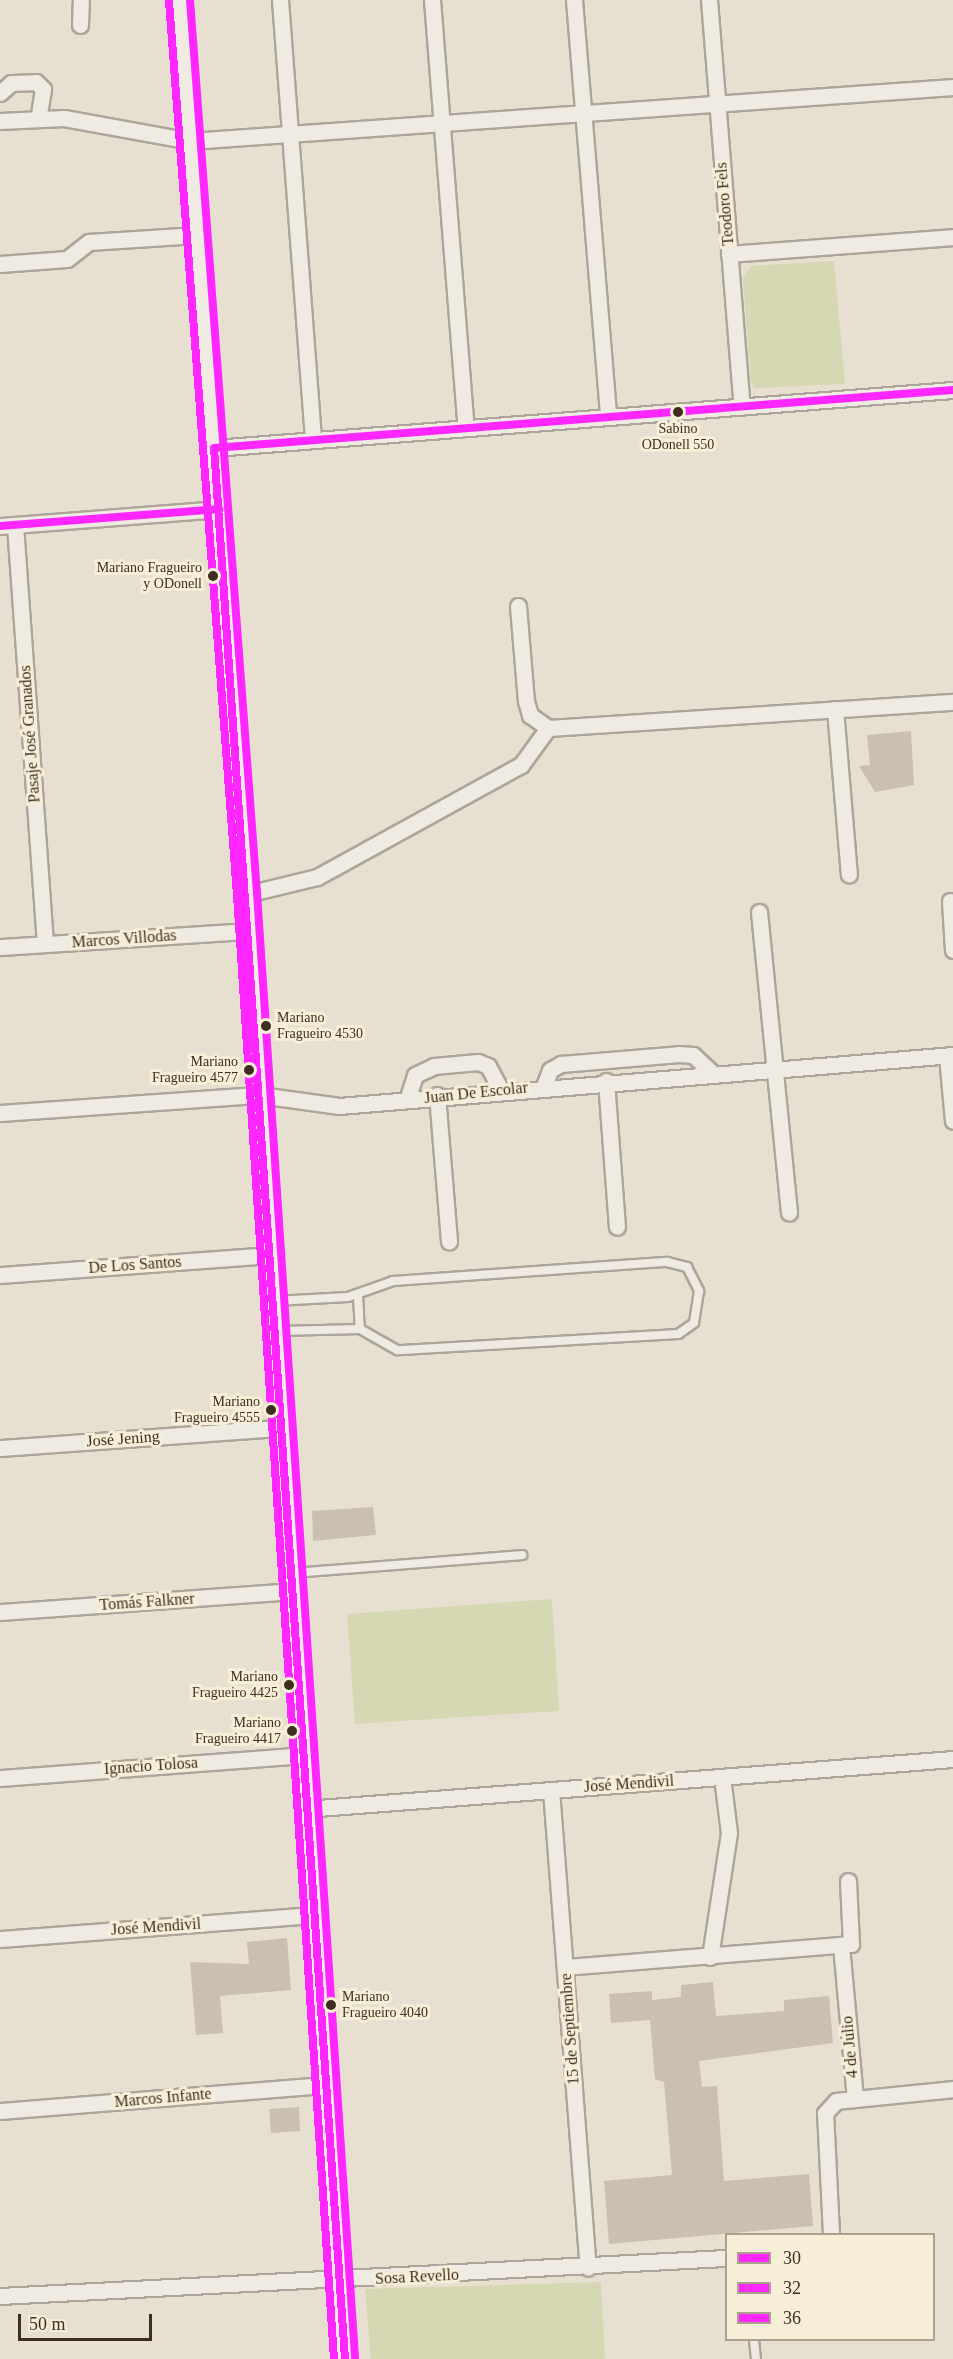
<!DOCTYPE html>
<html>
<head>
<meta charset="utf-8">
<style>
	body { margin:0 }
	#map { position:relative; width:953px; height:2359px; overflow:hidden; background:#e7e0d1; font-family:Georgia,serif }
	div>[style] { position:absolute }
	.green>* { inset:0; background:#d6d7b3 }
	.building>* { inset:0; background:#cbbfb2 }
	.roads { filter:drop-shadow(2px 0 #ada599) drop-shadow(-2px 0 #ada599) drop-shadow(0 2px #ada599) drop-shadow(0 -2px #ada599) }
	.service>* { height:8px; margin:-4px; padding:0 4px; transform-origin:4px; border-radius:4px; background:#efebe3 }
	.minor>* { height:15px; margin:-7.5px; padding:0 7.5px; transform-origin:7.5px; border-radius:7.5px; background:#efebe3 }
	.secondary>* { height:22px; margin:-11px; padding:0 11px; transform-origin:11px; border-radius:11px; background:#efebe3 }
	.bus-1>* { height:8px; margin:-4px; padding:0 4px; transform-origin:4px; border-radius:4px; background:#fe27ff }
	.bus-2>* { height:8px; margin:-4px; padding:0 4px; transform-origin:4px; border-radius:4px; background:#fe27ff }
	.bus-3>* { height:8px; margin:-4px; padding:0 4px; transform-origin:4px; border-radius:4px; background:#fe27ff }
	.dots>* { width:16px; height:16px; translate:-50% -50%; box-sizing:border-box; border:3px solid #f7eed8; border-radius:50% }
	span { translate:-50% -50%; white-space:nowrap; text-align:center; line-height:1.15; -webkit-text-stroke:6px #f7eed8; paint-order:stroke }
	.bus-label { font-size:14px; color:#3d2e20 }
	.right { translate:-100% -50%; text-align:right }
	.left { translate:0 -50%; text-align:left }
	.street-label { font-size:16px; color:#3d2e20 }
	.legend { position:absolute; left:725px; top:2233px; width:210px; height:108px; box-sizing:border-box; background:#f7eed8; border:2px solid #ada18e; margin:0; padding:8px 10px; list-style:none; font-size:18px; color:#3d2e20 }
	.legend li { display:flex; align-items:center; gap:12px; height:30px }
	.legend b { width:30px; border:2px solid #ada18e }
	.scale { position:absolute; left:18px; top:2314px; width:134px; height:27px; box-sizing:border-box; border:3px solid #3d2e20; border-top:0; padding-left:8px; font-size:18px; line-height:21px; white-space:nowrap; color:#3d2e20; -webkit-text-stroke:4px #f7eed8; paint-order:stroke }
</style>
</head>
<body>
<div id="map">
	<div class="green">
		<div style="clip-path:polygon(834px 261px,845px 384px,755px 388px,751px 383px,743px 279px,751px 266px)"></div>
		<div style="clip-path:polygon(552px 1599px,559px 1711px,355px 1724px,347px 1614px)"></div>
		<div style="clip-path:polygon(601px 2282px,605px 2359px,371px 2359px,365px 2289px)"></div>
	</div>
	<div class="building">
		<div style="clip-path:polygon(911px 731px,914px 785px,875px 792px,859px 766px,870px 765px,867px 735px)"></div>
		<div style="clip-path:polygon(373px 1507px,376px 1535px,313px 1541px,312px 1511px)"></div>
		<div style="clip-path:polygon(287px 1938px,291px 1990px,220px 1996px,223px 2033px,196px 2035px,190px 1962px,249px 1964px,247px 1942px)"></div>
		<div style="clip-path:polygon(713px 1982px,716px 2016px,784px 2011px,784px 2000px,829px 1996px,833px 2043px,699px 2061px,702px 2087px,717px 2086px,724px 2181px,809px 2174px,813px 2226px,609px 2244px,604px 2181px,672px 2175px,664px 2082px,655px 2079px,650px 2020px,611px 2023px,609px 1994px,652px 1991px,652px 2000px,681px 1997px,681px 1985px)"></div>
		<div style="clip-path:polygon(299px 2107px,300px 2131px,271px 2133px,269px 2109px)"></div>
	</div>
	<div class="roads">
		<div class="service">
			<div style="left:358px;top:1295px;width:34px;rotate:87deg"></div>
			<div style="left:275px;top:1301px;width:73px;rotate:-3.1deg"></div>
			<div style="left:348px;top:1297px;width:48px;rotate:-19.6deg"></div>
			<div style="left:393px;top:1281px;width:275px;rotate:-4deg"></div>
			<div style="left:667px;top:1262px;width:21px;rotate:14deg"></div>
			<div style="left:687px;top:1267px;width:27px;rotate:63deg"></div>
			<div style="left:699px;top:1291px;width:32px;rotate:99deg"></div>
			<div style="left:694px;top:1323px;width:19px;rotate:145deg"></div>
			<div style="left:678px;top:1334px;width:281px;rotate:176.7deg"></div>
			<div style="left:397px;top:1350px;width:43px;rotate:-150.4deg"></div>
			<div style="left:360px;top:1329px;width:81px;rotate:178.6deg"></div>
			<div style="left:294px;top:1573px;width:229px;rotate:-4.5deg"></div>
			<div style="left:754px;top:2340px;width:19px;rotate:84deg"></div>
		</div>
		<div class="minor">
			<div style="left:280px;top:0;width:441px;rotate:85.7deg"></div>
			<div style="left:432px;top:0;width:429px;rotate:85.5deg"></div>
			<div style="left:574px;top:0;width:418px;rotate:85.3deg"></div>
			<div style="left:709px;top:0;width:408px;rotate:85.4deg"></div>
			<div style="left:80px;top:25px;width:25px;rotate:-88deg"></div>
			<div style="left:0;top:93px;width:15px;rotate:-42deg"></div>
			<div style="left:11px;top:83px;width:25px;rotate:-2deg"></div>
			<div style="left:36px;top:82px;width:10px;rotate:45deg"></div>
			<div style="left:43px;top:89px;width:30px;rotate:99deg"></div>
			<div style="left:0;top:121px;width:64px;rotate:-2.7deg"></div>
			<div style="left:64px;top:118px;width:128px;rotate:10.3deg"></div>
			<div style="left:190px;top:141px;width:765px;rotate:-4.05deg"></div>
			<div style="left:729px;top:254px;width:225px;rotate:-4.3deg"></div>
			<div style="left:0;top:264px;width:67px;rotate:-4.3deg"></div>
			<div style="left:67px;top:259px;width:28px;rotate:-38deg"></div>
			<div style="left:89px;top:242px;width:108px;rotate:-3.7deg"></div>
			<div style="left:214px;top:448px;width:741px;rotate:-4.49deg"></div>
			<div style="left:15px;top:525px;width:420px;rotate:85.9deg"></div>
			<div style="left:0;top:526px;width:220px;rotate:-4.4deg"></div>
			<div style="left:518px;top:606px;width:95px;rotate:85.2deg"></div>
			<div style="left:526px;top:701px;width:15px;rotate:74deg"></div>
			<div style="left:530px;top:715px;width:22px;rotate:36deg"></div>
			<div style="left:548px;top:728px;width:406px;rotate:-3.7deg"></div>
			<div style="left:835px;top:709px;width:166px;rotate:85.2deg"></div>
			<div style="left:247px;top:894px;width:72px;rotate:-13.7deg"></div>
			<div style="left:317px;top:877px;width:233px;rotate:-28.8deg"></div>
			<div style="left:521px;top:765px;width:46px;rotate:-53.9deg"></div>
			<div style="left:950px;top:901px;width:49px;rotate:86.5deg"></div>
			<div style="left:759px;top:912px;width:302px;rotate:84.3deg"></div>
			<div style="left:0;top:947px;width:250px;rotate:-3.7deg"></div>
			<div style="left:947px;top:1056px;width:65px;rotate:84.7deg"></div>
			<div style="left:606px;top:1081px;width:146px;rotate:85.7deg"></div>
			<div style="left:544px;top:1086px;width:17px;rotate:-69deg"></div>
			<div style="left:550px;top:1070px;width:13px;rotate:-29deg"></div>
			<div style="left:561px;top:1064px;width:118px;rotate:-4.8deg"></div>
			<div style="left:679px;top:1054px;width:14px;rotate:4deg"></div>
			<div style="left:693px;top:1055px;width:25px;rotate:43deg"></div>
			<div style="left:437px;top:1095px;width:147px;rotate:85.3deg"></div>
			<div style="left:407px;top:1100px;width:26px;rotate:-72deg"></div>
			<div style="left:415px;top:1075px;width:21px;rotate:-25deg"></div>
			<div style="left:434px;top:1066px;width:44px;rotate:-5.2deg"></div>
			<div style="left:478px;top:1062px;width:11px;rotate:22deg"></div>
			<div style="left:488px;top:1066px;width:27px;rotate:62deg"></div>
			<div style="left:0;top:1113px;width:261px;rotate:-4deg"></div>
			<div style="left:260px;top:1095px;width:80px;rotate:7.9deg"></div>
			<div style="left:339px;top:1106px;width:616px;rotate:-4.75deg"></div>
			<div style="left:0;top:1275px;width:271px;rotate:-4.2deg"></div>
			<div style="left:0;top:1448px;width:282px;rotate:-4.1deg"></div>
			<div style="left:0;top:1612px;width:294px;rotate:-4.1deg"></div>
			<div style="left:0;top:1778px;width:304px;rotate:-4.3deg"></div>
			<div style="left:551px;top:1790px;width:479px;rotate:85.6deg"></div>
			<div style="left:305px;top:1809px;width:650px;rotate:-4.41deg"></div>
			<div style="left:0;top:1939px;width:313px;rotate:-4.4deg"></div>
			<div style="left:710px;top:1957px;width:125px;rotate:-81.3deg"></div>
			<div style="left:729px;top:1833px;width:56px;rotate:-97.1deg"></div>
			<div style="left:565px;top:1967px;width:287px;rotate:-4.6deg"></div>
			<div style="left:851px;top:1944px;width:63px;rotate:-92.7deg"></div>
			<div style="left:855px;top:2099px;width:99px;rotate:-5.8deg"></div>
			<div style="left:0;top:2111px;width:327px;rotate:-4.6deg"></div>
			<div style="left:831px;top:2234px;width:121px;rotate:-92.8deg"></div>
			<div style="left:825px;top:2113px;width:16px;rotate:-47deg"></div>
			<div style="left:836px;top:2101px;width:19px;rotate:-6deg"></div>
			<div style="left:855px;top:2099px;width:155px;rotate:-95.2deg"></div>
			<div style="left:0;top:2296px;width:727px;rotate:-3deg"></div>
		</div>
		<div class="secondary">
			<div style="left:179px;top:0;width:897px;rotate:85.65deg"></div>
			<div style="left:247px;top:894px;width:1468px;rotate:86.17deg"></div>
		</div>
	</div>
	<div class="bus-1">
		<div style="left:0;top:526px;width:220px;rotate:-4.4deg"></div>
		<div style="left:345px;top:2359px;width:1915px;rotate:-93.92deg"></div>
		<div style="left:214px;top:448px;width:741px;rotate:-4.49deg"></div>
	</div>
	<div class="bus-2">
		<div style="left:169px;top:1px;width:897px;rotate:85.65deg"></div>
		<div style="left:237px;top:895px;width:1467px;rotate:86.21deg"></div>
	</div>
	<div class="bus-3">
		<div style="left:190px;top:0;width:896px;rotate:85.71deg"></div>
		<div style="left:257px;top:893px;width:1468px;rotate:86.17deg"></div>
	</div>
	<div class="dots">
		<div style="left:678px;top:412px;background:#3d2e20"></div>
		<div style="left:213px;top:576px;background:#3d2e20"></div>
		<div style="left:266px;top:1026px;background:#3d2e20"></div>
		<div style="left:249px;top:1070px;background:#3d2e20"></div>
		<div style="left:271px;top:1410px;background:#3d2e20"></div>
		<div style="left:289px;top:1685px;background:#3d2e20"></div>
		<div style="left:292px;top:1731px;background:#3d2e20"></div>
		<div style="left:331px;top:2005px;background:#3d2e20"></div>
	</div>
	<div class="bus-label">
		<span style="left:678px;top:437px">Sabino<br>ODonell 550</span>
		<span class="right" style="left:202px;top:576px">Mariano Fragueiro<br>y ODonell</span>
		<span class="left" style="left:277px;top:1026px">Mariano<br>Fragueiro 4530</span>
		<span class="right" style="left:238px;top:1070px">Mariano<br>Fragueiro 4577</span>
		<span class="right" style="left:260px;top:1410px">Mariano<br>Fragueiro 4555</span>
		<span class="right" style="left:278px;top:1685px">Mariano<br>Fragueiro 4425</span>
		<span class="right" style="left:281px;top:1731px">Mariano<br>Fragueiro 4417</span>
		<span class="left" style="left:342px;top:2005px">Mariano<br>Fragueiro 4040</span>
	</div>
	<div class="street-label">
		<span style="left:725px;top:204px;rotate:-95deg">Teodoro Fels</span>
		<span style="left:30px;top:734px;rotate:-94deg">Pasaje José Granados</span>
		<span style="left:124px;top:939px;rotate:-4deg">Marcos Villodas</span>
		<span style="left:476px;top:1093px;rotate:-6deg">Juan De Escolar</span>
		<span style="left:135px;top:1265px;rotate:-4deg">De Los Santos</span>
		<span style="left:123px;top:1439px;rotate:-4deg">José Jening</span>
		<span style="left:147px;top:1602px;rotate:-4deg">Tomás Falkner</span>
		<span style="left:151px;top:1766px;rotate:-4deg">Ignacio Tolosa</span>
		<span style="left:629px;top:1784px;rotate:-4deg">José Mendivil</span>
		<span style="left:156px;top:1927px;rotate:-4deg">José Mendivil</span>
		<span style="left:570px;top:2029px;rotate:-94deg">15 de Septiembre</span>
		<span style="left:850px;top:2047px;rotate:-95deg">4 de Julio</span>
		<span style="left:163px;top:2098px;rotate:-5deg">Marcos Infante</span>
		<span style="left:417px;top:2277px;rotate:-3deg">Sosa Revello</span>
	</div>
	<ul class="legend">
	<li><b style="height:8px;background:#fe27ff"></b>30</li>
	<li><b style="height:8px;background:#fe27ff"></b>32</li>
	<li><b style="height:8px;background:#fe27ff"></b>36</li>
	</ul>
	<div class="scale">50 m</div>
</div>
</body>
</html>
